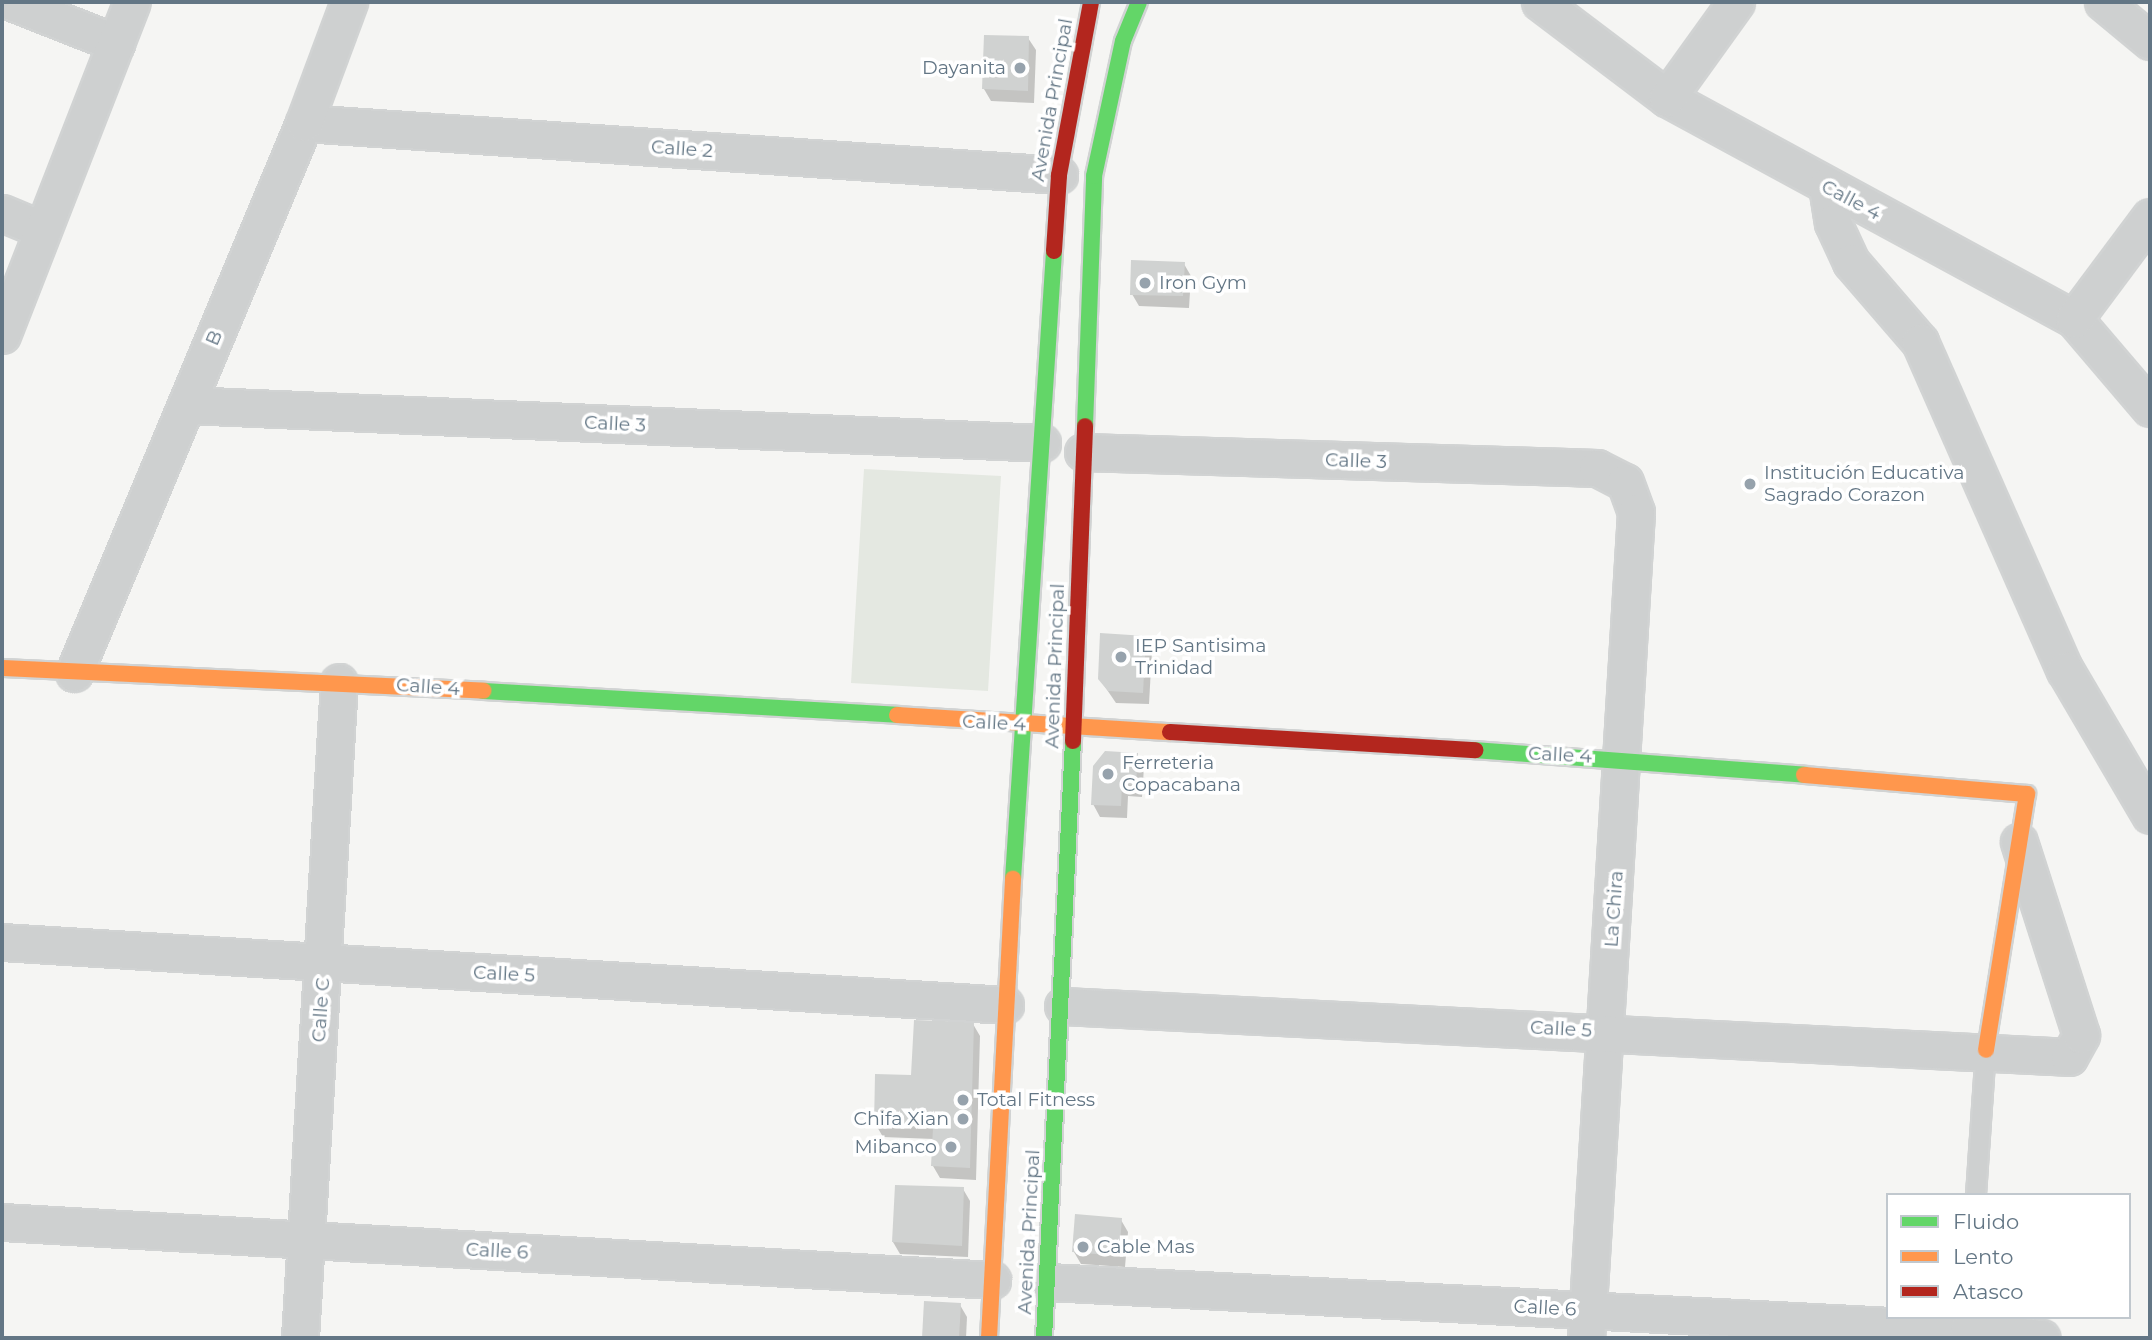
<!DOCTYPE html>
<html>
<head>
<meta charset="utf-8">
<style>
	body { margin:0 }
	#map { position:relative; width:2152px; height:1340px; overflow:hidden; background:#f5f5f3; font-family:Montserrat,sans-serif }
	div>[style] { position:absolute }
	.green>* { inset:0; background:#e4e8e1 }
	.shadow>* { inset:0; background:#0003 }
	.building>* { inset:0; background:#d0d2d1 }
	.roads { filter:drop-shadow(2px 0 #d1d3d3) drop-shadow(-2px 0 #d1d3d3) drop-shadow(0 2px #d1d3d3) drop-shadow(0 -2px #d1d3d3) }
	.lane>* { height:18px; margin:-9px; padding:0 9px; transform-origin:9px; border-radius:9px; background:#ced0d0 }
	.street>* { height:35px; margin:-17.5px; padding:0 17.5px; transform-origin:17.5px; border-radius:17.5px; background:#ced0d0 }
	.fast>* { height:16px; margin:-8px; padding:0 8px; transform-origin:8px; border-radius:8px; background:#63d668 }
	.slow>* { height:16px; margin:-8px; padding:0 8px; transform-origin:8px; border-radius:8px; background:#ff974d }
	.jam>* { height:16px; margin:-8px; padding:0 8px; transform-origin:8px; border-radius:8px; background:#b3261e }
	.dots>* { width:19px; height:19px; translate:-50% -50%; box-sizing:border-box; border:4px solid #fff; border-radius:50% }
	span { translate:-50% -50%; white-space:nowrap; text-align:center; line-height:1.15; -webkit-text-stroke:7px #fff; paint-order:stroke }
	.poi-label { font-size:19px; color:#637685 }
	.right { translate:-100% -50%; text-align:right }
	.left { translate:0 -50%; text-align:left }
	.street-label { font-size:19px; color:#637685 }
	.frame { position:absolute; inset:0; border:4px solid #637685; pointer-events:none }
	.legend { position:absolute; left:1886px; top:1193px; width:245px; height:126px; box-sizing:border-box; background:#fff; border:2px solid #c1c8ce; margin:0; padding:9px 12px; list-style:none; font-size:21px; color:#637685 }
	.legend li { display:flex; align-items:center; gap:14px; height:35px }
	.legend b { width:35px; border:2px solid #c1c8ce }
</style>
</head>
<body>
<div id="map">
	<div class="green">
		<div style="clip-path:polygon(864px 469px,1001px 476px,988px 691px,851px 683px)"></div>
	</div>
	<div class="shadow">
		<div style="clip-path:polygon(1028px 38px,1036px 50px,1034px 103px,991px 101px,984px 89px)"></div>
		<div style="clip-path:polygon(1184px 264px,1191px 276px,1189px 308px,1139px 306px,1132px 294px)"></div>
		<div style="clip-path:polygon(1145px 637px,1152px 650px,1149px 704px,1116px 703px,1099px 678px)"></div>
		<div style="clip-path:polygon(1137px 754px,1144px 767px,1142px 797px,1128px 796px,1127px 818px,1100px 817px,1093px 804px)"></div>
		<div style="clip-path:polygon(973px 1024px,980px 1036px,976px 1180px,940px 1178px,933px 1166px,934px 1139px,883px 1137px,876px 1125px,913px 1077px)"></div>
		<div style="clip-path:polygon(963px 1189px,970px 1201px,968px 1257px,900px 1254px,893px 1242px)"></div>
		<div style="clip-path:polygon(1121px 1220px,1128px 1232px,1125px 1267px,1081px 1264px,1074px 1252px)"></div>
		<div style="clip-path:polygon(926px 1303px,960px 1305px,967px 1317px,966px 1338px,924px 1338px)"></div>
	</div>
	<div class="building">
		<div style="clip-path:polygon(984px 35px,1029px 36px,1028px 91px,982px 89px)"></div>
		<div style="clip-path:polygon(1131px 260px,1185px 262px,1183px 296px,1130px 295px)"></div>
		<div style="clip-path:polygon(1100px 633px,1146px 636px,1143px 693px,1108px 691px,1098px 679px)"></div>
		<div style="clip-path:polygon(1105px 751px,1138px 753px,1136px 785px,1122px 784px,1121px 806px,1091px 805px,1093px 766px)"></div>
		<div style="clip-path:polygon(914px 1020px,974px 1022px,970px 1168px,931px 1166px,933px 1128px,874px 1126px,875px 1074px,911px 1075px)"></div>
		<div style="clip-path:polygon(895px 1185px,964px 1187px,962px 1246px,892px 1242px)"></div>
		<div style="clip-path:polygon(1075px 1214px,1122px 1218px,1119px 1256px,1072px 1252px)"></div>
		<div style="clip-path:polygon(924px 1301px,961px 1303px,959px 1338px,922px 1338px)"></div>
	</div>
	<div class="roads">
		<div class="lane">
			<div style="left:1976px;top:1195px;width:145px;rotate:-86.1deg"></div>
		</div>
		<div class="street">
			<div style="left:12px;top:2px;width:112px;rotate:21.5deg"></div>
			<div style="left:1540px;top:2px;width:159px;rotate:37.1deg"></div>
			<div style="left:1667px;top:98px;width:463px;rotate:28.5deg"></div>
			<div style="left:2074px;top:319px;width:117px;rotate:49.5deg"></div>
			<div style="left:2103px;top:2px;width:61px;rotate:39.7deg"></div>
			<div style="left:1667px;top:98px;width:118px;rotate:-54.3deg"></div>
			<div style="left:304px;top:123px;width:757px;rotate:3.94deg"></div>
			<div style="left:1827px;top:186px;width:37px;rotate:81deg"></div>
			<div style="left:1833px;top:223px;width:43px;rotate:65.2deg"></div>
			<div style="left:1851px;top:262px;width:106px;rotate:49.2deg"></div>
			<div style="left:1920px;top:342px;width:359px;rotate:66.2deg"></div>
			<div style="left:2065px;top:670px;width:168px;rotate:59.6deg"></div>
			<div style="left:2px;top:213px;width:44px;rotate:22.5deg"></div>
			<div style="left:2074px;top:319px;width:127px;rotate:-53.3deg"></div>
			<div style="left:2px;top:335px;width:357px;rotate:-68.7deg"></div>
			<div style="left:187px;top:405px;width:856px;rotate:2.54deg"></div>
			<div style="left:1083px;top:452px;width:514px;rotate:1.78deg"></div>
			<div style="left:1597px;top:468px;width:31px;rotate:27deg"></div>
			<div style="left:1625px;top:482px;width:32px;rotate:70deg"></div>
			<div style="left:1636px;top:512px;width:828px;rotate:93.46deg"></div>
			<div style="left:74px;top:673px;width:596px;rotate:-67.31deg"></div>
			<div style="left:304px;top:123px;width:129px;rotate:-69.6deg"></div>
			<div style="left:2px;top:942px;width:1005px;rotate:3.59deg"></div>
			<div style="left:1063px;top:1006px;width:1007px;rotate:2.9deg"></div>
			<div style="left:2069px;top:1057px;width:25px;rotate:-61deg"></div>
			<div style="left:2081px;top:1035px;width:203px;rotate:-107.8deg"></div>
			<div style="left:2px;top:1222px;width:992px;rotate:3.35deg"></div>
			<div style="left:1048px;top:1282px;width:921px;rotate:2.99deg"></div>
			<div style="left:1968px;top:1330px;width:74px;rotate:6.2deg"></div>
			<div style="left:300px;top:1338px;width:657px;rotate:-86.6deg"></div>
		</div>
		<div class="fast">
			<div style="left:1085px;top:426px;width:250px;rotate:-87.9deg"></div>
			<div style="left:1094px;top:176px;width:138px;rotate:-77.9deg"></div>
			<div style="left:1123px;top:41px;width:42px;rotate:-67.7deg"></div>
			<div style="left:483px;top:691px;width:415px;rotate:3.3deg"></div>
			<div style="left:1475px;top:750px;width:330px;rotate:4.3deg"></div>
			<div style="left:1013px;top:879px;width:629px;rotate:-86.26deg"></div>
			<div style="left:1044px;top:1338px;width:598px;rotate:-87.22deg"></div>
		</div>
		<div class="slow">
			<div style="left:2px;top:668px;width:482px;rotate:2.7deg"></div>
			<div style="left:897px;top:715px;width:274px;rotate:3.6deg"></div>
			<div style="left:1804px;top:775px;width:224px;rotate:4.9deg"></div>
			<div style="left:2027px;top:794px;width:259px;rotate:99.1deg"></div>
			<div style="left:989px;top:1338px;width:460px;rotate:-87deg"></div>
		</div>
		<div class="jam">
			<div style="left:1054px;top:251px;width:76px;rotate:-86.2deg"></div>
			<div style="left:1059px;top:175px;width:176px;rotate:-79.5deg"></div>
			<div style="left:1170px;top:732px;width:306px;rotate:3.4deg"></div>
			<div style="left:1073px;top:741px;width:315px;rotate:-87.8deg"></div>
		</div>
	</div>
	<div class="dots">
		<div style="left:1020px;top:68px;background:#96a2ac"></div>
		<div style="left:1145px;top:283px;background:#96a2ac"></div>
		<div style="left:1750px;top:484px;background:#96a2ac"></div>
		<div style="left:1121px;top:657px;background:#96a2ac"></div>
		<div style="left:1108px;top:774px;background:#96a2ac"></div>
		<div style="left:963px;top:1100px;background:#96a2ac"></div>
		<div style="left:963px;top:1119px;background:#96a2ac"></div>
		<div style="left:951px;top:1147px;background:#96a2ac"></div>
		<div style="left:1083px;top:1247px;background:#96a2ac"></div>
	</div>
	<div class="poi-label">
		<span class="right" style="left:1006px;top:68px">Dayanita</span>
		<span class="left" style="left:1159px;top:283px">Iron Gym</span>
		<span class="left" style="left:1764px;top:484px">Institución Educativa<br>Sagrado Corazon</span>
		<span class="left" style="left:1135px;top:657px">IEP Santisima<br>Trinidad</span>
		<span class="left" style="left:1122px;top:774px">Ferreteria<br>Copacabana</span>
		<span class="left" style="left:977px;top:1100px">Total Fitness</span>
		<span class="right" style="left:949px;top:1119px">Chifa Xian</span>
		<span class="right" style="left:937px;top:1147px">Mibanco</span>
		<span class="left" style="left:1097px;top:1247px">Cable Mas</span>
	</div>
	<div class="street-label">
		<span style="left:1052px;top:100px;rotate:-80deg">Avenida Principal</span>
		<span style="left:682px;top:149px;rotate:4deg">Calle 2</span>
		<span style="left:1851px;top:200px;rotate:28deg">Calle 4</span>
		<span style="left:214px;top:338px;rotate:-67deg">B</span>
		<span style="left:615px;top:424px;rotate:3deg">Calle 3</span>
		<span style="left:1356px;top:461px;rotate:2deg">Calle 3</span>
		<span style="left:1055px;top:666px;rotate:-88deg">Avenida Principal</span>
		<span style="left:428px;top:687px;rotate:4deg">Calle 4</span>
		<span style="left:994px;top:723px;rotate:3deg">Calle 4</span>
		<span style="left:1560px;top:755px;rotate:3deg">Calle 4</span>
		<span style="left:1614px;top:909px;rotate:-86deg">La Chira</span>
		<span style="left:504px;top:974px;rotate:3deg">Calle 5</span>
		<span style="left:321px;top:1010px;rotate:-86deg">Calle C</span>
		<span style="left:1561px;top:1029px;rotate:3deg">Calle 5</span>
		<span style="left:1029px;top:1232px;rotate:-87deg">Avenida Principal</span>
		<span style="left:497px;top:1251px;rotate:3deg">Calle 6</span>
		<span style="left:1545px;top:1308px;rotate:3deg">Calle 6</span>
	</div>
	<div class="frame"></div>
	<ul class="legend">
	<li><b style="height:9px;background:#63d668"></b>Fluido</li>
	<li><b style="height:9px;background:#ff974d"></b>Lento</li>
	<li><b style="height:9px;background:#b3261e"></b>Atasco</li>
	</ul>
</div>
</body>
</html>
